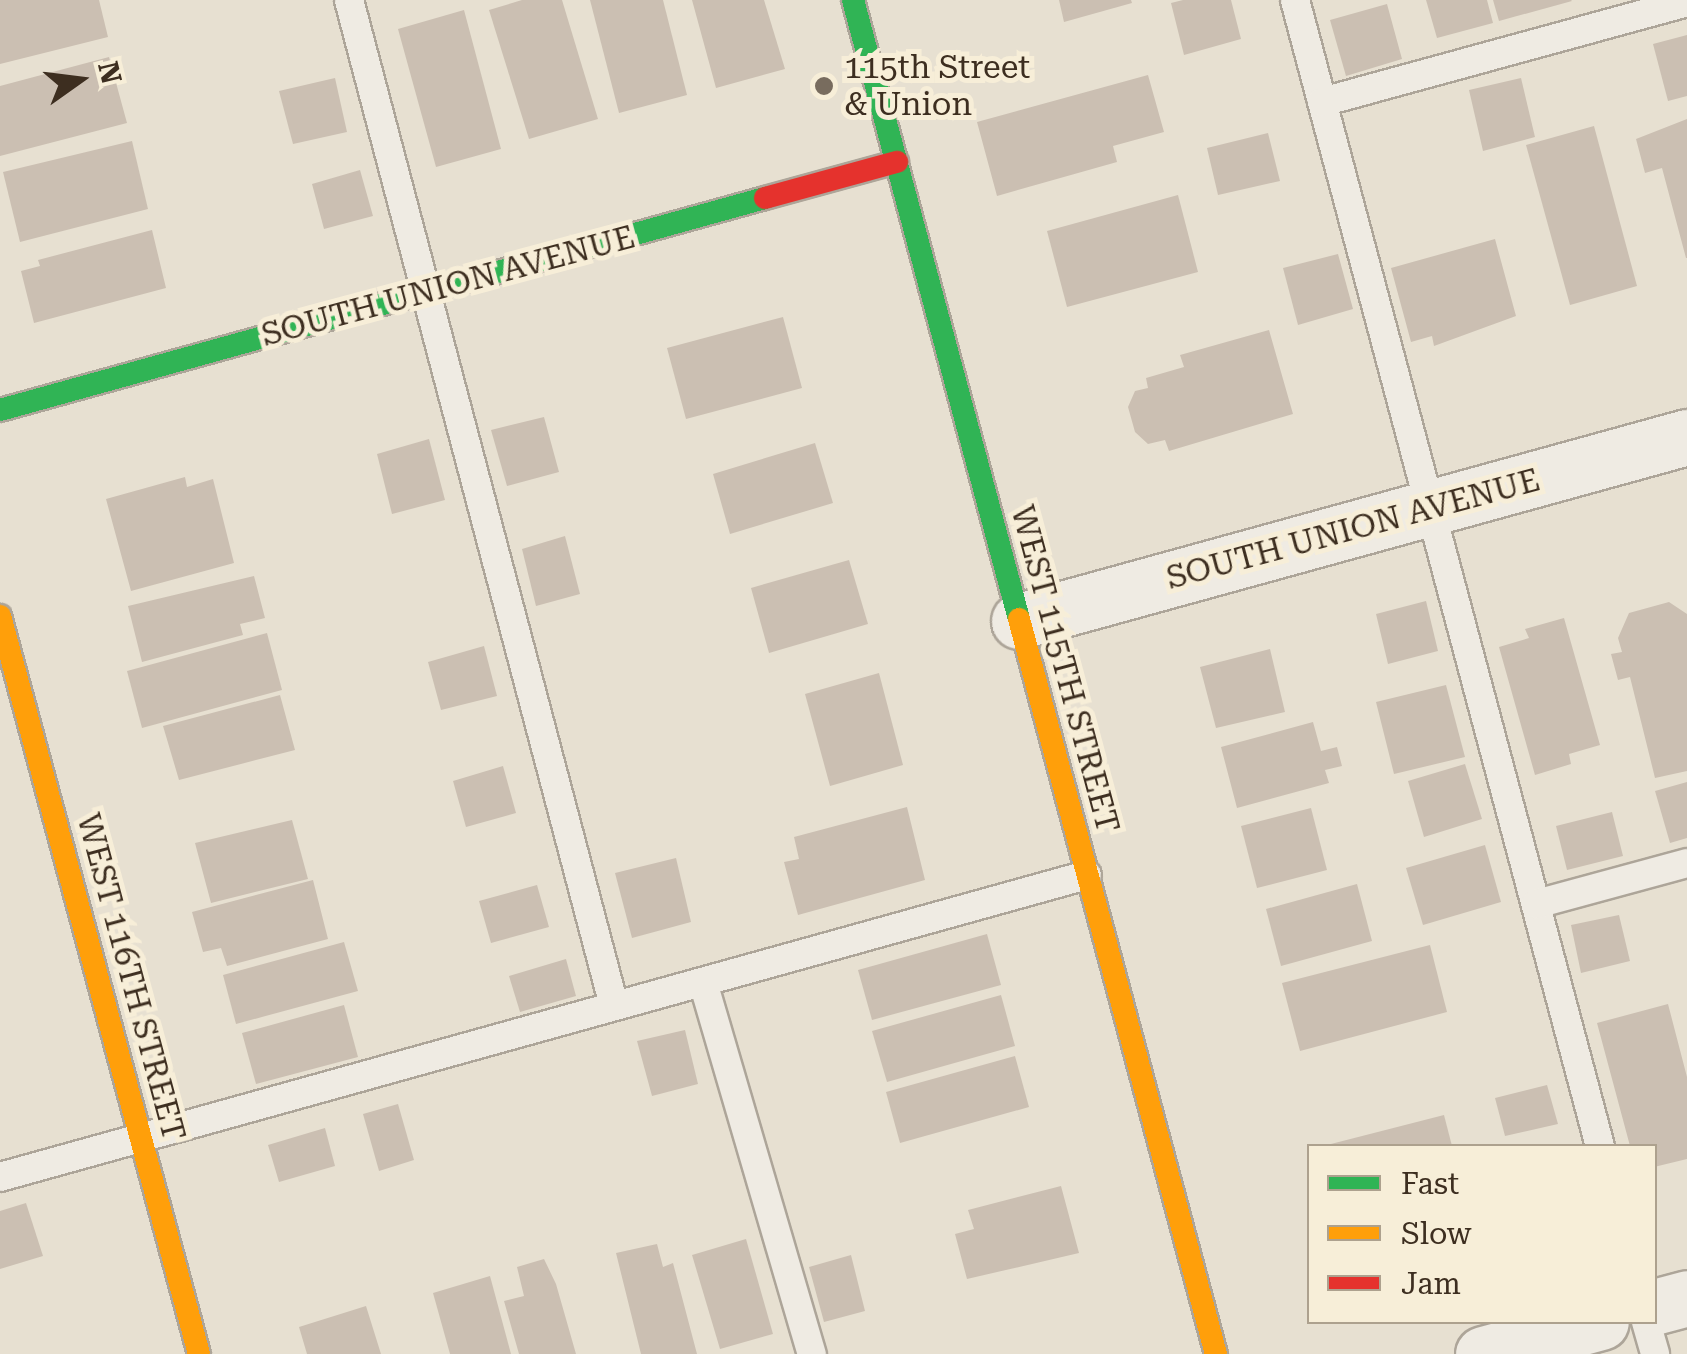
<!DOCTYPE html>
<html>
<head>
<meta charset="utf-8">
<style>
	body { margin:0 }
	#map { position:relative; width:1687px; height:1354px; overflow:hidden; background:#e7e0d1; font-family:"Roboto Serif",serif }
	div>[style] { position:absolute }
	.building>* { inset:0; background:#cbbfb2 }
	.roads { filter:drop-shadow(2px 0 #ada599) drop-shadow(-2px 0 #ada599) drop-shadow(0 2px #ada599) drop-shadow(0 -2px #ada599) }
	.lane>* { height:28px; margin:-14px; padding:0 14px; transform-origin:14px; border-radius:14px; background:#efebe3 }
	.street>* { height:55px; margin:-27.5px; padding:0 27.5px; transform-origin:27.5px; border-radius:27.5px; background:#efebe3 }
	.fast>* { height:22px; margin:-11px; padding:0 11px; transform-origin:11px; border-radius:11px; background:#30b455 }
	.slow>* { height:22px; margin:-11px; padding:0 11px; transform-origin:11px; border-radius:11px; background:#ff9f0a }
	.jam>* { height:22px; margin:-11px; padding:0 11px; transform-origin:11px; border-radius:11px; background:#e5322d }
	.dots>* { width:28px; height:28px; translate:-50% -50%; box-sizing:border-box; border:5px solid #f7eed8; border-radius:50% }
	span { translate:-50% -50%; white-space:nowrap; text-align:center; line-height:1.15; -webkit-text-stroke:10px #f7eed8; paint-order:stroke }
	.poi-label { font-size:32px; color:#3d2e20 }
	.left { translate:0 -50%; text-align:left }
	.street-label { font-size:32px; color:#3d2e20 }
	.legend { position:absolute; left:1307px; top:1144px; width:350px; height:180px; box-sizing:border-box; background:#f7eed8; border:2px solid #ada18e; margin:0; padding:12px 18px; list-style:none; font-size:30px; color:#3d2e20 }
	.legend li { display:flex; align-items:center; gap:20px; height:50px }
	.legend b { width:50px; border:2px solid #ada18e }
	.north { position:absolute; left:30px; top:30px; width:100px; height:100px; -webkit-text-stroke:8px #f7eed8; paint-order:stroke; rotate:76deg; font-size:28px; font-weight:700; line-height:40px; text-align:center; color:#3d2e20 }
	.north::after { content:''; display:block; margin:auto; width:35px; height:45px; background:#3d2e20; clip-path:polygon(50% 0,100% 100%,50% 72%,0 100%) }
</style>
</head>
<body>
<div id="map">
	<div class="building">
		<div style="clip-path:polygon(0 0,99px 0,108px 37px,0 64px)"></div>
		<div style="clip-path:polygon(522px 0,562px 0,598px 119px,529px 139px,489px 10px)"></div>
		<div style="clip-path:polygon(590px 0,663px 0,687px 95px,619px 113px)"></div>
		<div style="clip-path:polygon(692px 0,764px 0,785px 69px,716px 88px)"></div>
		<div style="clip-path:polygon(1059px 0,1131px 0,1132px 3px,1064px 22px)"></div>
		<div style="clip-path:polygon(1183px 0,1231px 0,1241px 39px,1184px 55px,1171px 3px)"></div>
		<div style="clip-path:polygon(1426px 0,1487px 0,1493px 23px,1437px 38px)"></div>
		<div style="clip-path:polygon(1493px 0,1571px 0,1572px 1px,1499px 21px)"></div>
		<div style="clip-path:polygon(1387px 4px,1402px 59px,1346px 76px,1330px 20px)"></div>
		<div style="clip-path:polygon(464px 10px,501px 149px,436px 167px,398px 29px)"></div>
		<div style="clip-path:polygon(1687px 35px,1687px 96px,1668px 101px,1653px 44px)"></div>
		<div style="clip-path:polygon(109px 57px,127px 123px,0 156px,0 86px)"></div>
		<div style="clip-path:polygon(1148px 75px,1164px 132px,1113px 146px,1117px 162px,997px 196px,977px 122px)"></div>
		<div style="clip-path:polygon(335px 78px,347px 132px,293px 144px,279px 91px)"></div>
		<div style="clip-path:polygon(1521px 78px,1535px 137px,1483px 151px,1469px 90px)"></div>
		<div style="clip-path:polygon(1687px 119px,1687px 258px,1686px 258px,1662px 168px,1645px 173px,1636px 139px)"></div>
		<div style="clip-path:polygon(1594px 126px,1637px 286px,1570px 305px,1526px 145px)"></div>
		<div style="clip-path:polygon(1268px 133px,1280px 181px,1218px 195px,1207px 148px)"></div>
		<div style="clip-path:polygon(132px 141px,148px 209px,20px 242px,3px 172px)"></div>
		<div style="clip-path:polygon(360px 170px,373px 216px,324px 229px,312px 184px)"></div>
		<div style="clip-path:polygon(1178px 195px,1198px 272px,1067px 307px,1047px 231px)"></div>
		<div style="clip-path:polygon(152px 230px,166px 288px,34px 323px,21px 271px,40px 266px,38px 260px)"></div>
		<div style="clip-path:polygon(1495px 239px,1516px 316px,1434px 346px,1432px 336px,1411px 342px,1391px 268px)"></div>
		<div style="clip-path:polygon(1338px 254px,1353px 309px,1298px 325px,1283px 268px)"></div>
		<div style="clip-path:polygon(783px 317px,802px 388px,686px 419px,667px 348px)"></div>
		<div style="clip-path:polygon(1269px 330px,1293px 414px,1169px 451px,1165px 440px,1148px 444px,1135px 432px,1128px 407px,1135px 391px,1148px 388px,1146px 378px,1184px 367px,1180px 355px)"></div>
		<div style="clip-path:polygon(544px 417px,559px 472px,507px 486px,491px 430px)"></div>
		<div style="clip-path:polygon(429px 439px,445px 500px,392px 514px,377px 454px)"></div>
		<div style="clip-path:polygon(815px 443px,833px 503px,730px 534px,713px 474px)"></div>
		<div style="clip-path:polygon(185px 477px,187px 487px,213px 479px,234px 563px,131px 591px,106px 499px)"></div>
		<div style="clip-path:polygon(565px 536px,580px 594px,536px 606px,522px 549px)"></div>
		<div style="clip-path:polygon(849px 560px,868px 624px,769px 653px,751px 588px)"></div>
		<div style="clip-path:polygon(254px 576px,265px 618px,240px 624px,243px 635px,142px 662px,128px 606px)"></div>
		<div style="clip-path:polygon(1426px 601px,1438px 651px,1388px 664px,1376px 614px)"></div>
		<div style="clip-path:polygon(1669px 602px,1687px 614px,1687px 771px,1655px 778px,1630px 677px,1618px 680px,1611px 654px,1622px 652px,1618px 638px,1629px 613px)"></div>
		<div style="clip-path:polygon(1564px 618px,1600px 745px,1569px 754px,1571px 764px,1535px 775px,1499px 647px,1529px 638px,1525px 629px)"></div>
		<div style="clip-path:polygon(267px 633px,282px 690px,142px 728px,127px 671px)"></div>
		<div style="clip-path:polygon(484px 646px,497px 696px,441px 710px,428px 662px)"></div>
		<div style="clip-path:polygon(1270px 649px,1285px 712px,1216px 728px,1200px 667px)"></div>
		<div style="clip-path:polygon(879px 673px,903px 765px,830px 786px,805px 694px)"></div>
		<div style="clip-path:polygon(1446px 685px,1465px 757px,1394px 774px,1376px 702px)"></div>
		<div style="clip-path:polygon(280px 695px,295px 750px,179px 780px,163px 726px)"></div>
		<div style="clip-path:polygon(1313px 722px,1321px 751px,1337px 747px,1342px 766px,1325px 770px,1329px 783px,1237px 808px,1221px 747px)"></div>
		<div style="clip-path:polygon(1465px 764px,1482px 819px,1424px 837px,1408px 781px)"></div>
		<div style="clip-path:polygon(503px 766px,516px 813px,466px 827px,453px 781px)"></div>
		<div style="clip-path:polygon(1687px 782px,1687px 838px,1670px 843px,1655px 791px)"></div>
		<div style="clip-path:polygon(907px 807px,925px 880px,798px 915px,784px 862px,799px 859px,794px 837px)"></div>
		<div style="clip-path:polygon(1311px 808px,1327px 870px,1257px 888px,1241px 826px)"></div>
		<div style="clip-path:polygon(1612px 812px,1623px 856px,1567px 870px,1556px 826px)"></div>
		<div style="clip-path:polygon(292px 820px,308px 879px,211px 903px,195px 843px)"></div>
		<div style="clip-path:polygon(1485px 845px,1501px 902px,1423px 925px,1406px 868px)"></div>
		<div style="clip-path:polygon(676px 858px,691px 922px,632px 938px,615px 873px)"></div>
		<div style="clip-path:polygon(313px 880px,328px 939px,227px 966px,221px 948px,203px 952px,192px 912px)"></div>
		<div style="clip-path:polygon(1357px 884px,1372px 941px,1281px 966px,1266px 909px)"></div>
		<div style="clip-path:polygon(537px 885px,549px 927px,491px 943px,479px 901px)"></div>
		<div style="clip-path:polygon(1619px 915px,1630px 961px,1581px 973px,1571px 925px)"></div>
		<div style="clip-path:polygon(987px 934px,1001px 985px,872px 1020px,858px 970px)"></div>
		<div style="clip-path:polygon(344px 942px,358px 991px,236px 1024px,223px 975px)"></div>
		<div style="clip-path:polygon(1430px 945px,1447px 1012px,1300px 1051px,1282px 983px)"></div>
		<div style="clip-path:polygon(566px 959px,576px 996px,520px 1012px,509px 976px)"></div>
		<div style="clip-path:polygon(1001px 995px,1015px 1046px,887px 1082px,872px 1031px)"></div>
		<div style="clip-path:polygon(1668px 1004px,1687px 1077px,1687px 1159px,1654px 1167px,1654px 1146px,1630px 1146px,1597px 1023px)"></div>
		<div style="clip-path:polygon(344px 1005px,358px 1057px,256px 1084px,242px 1033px)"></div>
		<div style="clip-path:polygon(685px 1030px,698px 1084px,652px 1096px,637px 1041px)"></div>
		<div style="clip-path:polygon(1015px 1056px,1029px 1107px,900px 1143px,886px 1092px)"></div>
		<div style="clip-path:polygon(1547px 1085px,1558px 1124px,1505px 1136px,1495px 1098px)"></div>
		<div style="clip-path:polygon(398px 1104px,414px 1160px,379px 1171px,363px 1114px)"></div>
		<div style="clip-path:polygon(1444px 1115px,1452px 1146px,1327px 1146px,1327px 1145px)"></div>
		<div style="clip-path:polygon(325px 1128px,335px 1166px,279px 1182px,268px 1145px)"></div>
		<div style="clip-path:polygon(1061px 1186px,1079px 1253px,967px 1279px,955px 1234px,974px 1229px,968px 1210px)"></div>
		<div style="clip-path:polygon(26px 1203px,43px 1256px,0 1269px,0 1211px)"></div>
		<div style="clip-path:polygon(746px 1239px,773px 1334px,720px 1349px,692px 1255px)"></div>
		<div style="clip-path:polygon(657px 1244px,663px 1267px,673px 1263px,697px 1354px,641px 1354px,616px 1253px)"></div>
		<div style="clip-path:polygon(851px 1255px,865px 1311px,824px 1322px,809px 1267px)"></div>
		<div style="clip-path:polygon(544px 1259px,556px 1284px,576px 1354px,519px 1354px,504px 1301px,524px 1296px,517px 1267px)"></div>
		<div style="clip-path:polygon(490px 1276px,511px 1354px,450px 1354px,433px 1293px)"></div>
		<div style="clip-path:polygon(366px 1306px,381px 1354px,307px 1354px,299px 1327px)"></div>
	</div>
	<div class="roads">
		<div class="lane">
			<div style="left:349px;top:0;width:1040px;rotate:75.24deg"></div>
			<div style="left:1295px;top:0;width:1186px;rotate:75.1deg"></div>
			<div style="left:1322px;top:102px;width:378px;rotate:-15.3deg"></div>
			<div style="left:1536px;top:904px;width:156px;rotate:-15.2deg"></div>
			<div style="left:703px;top:982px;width:388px;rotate:73.7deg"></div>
			<div style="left:0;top:1177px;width:1128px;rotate:-15.53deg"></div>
			<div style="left:1646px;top:1322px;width:33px;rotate:74deg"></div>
		</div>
		<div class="street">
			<div style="left:1019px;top:621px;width:693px;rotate:-15.4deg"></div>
			<div style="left:1654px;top:1307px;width:34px;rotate:-15deg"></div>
			<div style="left:1483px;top:1354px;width:122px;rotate:-15.2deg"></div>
		</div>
		<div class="fast">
			<div style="left:853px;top:0;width:641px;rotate:74.99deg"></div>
			<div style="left:0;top:410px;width:794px;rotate:-15.49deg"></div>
		</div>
		<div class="slow">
			<div style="left:0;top:616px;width:764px;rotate:74.91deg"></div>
			<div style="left:1019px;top:619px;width:761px;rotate:75deg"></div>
		</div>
		<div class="jam">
			<div style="left:765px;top:198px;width:137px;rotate:-15.3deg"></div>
		</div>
	</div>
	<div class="dots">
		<div style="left:824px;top:86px;background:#786c5e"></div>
	</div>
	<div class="poi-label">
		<span class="left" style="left:844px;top:86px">115th Street<br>&amp; Union</span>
	</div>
	<div class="street-label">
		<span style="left:448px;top:286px;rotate:-15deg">SOUTH UNION AVENUE</span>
		<span style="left:1353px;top:529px;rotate:-15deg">SOUTH UNION AVENUE</span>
		<span style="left:1065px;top:669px;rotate:75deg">WEST 115TH STREET</span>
		<span style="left:131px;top:977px;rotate:75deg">WEST 116TH STREET</span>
	</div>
	<ul class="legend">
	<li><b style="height:12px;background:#30b455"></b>Fast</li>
	<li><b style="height:12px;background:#ff9f0a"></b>Slow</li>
	<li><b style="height:12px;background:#e5322d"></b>Jam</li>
	</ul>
	<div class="north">N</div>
</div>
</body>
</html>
